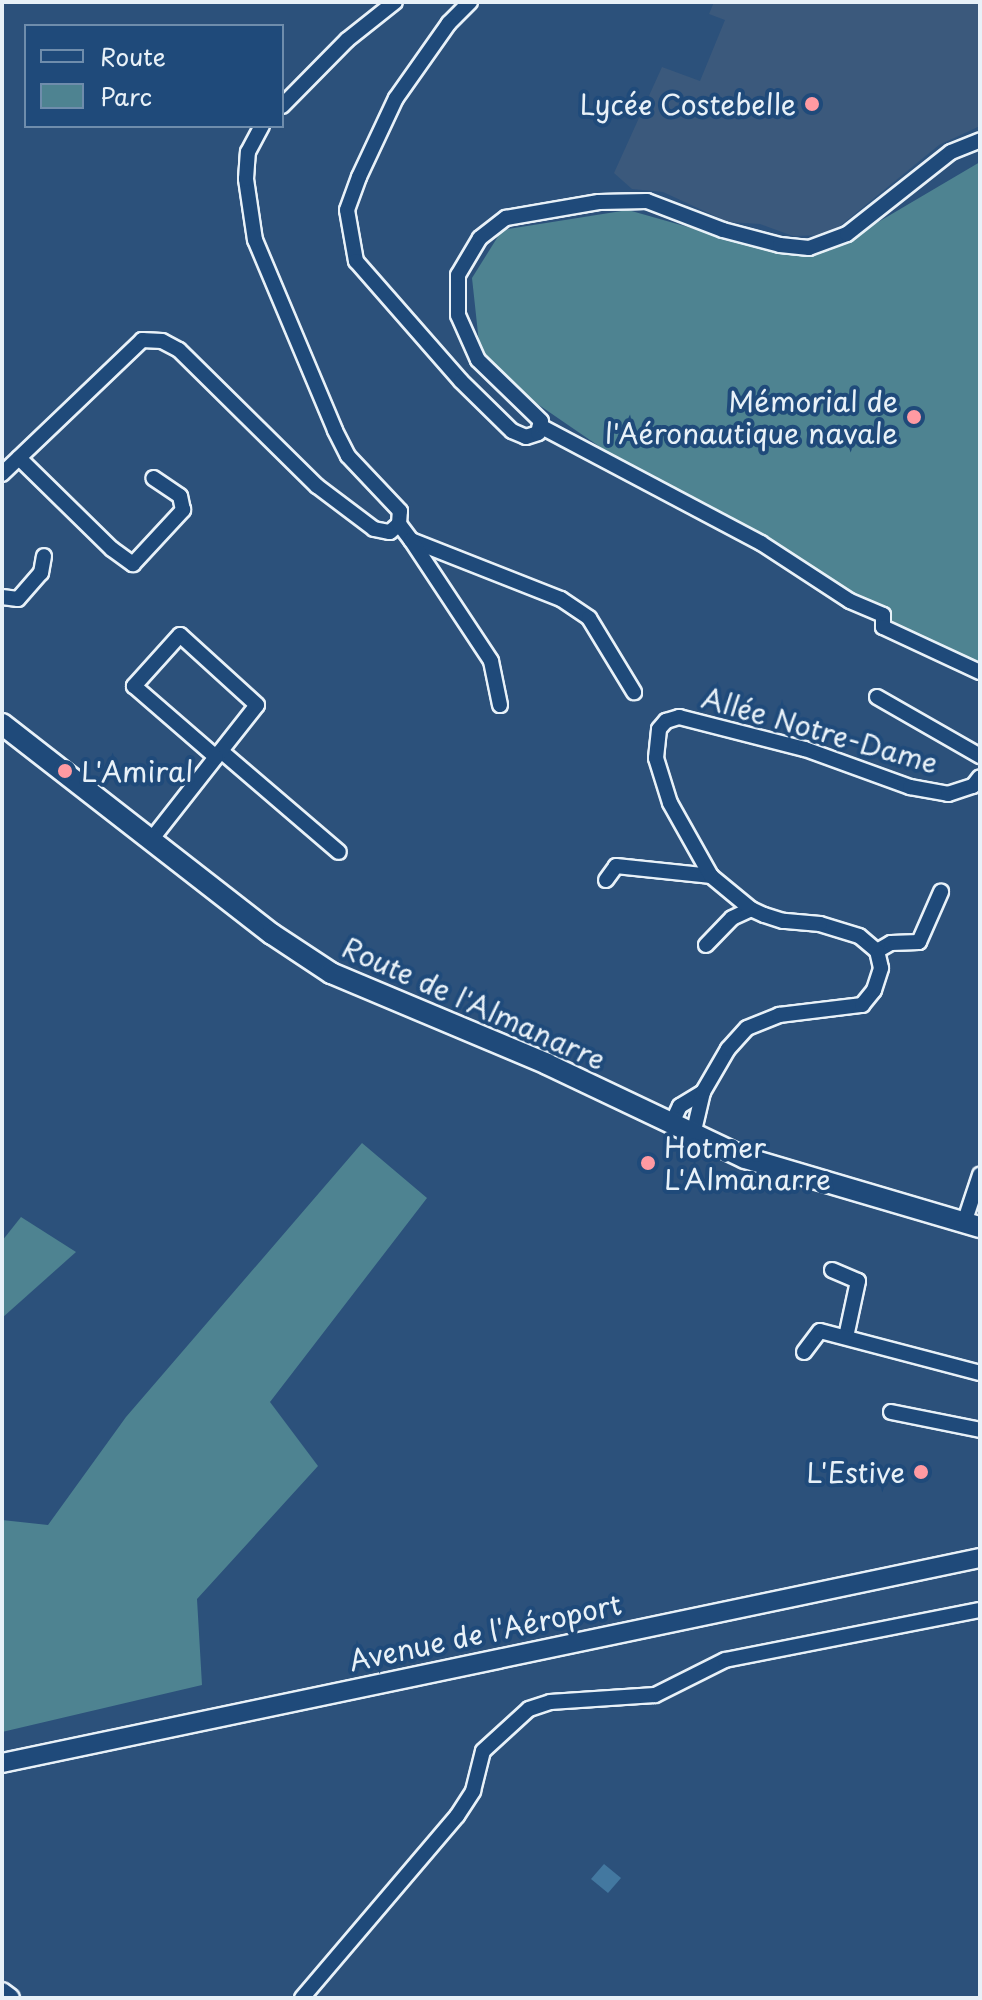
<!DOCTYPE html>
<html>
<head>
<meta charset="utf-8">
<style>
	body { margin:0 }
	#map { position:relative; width:982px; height:2000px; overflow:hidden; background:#2c517b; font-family:"Playpen Sans",sans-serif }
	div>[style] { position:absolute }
	.built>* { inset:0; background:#3b597c }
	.green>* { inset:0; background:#4e8391 }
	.water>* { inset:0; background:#4378a0 }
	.roads { filter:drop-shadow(2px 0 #e8f1f8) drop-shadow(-2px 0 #e8f1f8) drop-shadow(0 2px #e8f1f8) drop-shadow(0 -2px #e8f1f8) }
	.street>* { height:14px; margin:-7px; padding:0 7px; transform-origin:7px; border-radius:7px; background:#1f4a7a }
	.secondary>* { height:18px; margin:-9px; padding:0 9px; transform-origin:9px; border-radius:9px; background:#1f4a7a }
	.primary>* { height:20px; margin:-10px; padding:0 10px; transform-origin:10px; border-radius:10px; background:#1f4a7a }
	.dots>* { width:22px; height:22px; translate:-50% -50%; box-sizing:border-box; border:4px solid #1f4a7a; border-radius:50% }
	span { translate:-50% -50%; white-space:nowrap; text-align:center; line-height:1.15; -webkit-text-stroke:8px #1f4a7a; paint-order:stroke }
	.poi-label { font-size:28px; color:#e8f1f8 }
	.right { translate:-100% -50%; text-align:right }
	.left { translate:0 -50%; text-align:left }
	.street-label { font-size:28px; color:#e8f1f8 }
	.frame { position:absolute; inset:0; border:4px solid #e8f1f8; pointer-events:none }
	.legend { position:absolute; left:24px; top:24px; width:260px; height:104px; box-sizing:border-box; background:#1f4a7a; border:2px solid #6f8dac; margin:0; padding:10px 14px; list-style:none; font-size:24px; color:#e8f1f8 }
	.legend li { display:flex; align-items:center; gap:16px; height:40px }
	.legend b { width:40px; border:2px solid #6f8dac }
</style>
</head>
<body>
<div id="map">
	<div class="built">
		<div style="clip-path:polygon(714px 2px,980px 2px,980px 126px,939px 145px,829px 235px,793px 236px,760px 224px,728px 222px,663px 192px,632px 189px,614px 173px,662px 67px,700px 81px,725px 20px,709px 14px)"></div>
	</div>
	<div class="green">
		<div style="clip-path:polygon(980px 162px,980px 665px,850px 601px,724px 532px,536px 403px,480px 352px,472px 278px,502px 230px,628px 210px,762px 248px,829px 251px)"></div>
		<div style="clip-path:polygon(362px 1143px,427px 1198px,270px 1402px,318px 1466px,197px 1599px,202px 1685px,2px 1732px,2px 1520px,48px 1525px,126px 1417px)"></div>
		<div style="clip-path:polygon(21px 1217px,76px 1252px,2px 1318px,2px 1241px)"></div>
	</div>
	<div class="water">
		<div style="clip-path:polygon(604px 1864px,621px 1878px,608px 1893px,591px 1879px)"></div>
	</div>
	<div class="roads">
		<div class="street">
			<div style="left:470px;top:2px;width:30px;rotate:135deg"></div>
			<div style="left:449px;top:23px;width:92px;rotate:125.2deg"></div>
			<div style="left:396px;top:98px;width:87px;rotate:115.1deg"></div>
			<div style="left:359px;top:177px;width:35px;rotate:110deg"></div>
			<div style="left:347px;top:210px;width:52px;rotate:80deg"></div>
			<div style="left:356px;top:261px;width:159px;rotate:48.8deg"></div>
			<div style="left:461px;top:381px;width:71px;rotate:44.4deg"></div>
			<div style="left:512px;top:431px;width:15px;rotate:23deg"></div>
			<div style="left:526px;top:437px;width:13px;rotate:-18deg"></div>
			<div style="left:538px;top:433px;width:12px;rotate:-76deg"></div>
			<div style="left:541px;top:421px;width:88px;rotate:-135.9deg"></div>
			<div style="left:478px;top:360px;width:49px;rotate:-114deg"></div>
			<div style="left:458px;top:315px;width:40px;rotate:-90deg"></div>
			<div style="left:458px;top:275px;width:43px;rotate:-59.3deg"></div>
			<div style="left:480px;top:238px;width:33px;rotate:-38deg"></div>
			<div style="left:506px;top:218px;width:94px;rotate:-9.8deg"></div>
			<div style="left:599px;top:202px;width:48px;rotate:-1.2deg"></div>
			<div style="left:647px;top:201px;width:81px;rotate:20.9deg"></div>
			<div style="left:723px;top:230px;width:59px;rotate:14.7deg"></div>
			<div style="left:780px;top:245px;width:29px;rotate:6deg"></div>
			<div style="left:809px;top:248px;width:40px;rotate:-20.2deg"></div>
			<div style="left:847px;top:234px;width:132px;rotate:-38.3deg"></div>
			<div style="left:951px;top:152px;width:31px;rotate:-22deg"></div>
			<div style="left:282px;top:106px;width:93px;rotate:-45.4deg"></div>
			<div style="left:347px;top:40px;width:61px;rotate:-38.4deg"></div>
			<div style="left:540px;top:426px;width:250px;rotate:27.9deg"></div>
			<div style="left:761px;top:543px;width:106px;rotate:33.1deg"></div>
			<div style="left:850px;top:601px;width:36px;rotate:23deg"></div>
			<div style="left:883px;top:615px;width:12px;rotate:90deg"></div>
			<div style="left:883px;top:627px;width:107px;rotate:24.9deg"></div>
			<div style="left:19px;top:458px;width:130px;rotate:44.4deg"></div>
			<div style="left:112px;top:549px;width:26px;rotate:36deg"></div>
			<div style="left:133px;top:564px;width:74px;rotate:-47.2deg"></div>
			<div style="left:183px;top:510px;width:14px;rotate:-102deg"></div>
			<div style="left:180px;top:496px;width:32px;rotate:-146deg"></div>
			<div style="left:2px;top:474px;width:194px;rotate:-43.7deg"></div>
			<div style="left:142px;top:340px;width:20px;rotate:3deg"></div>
			<div style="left:162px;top:341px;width:19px;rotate:28deg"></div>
			<div style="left:179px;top:350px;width:194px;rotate:44.6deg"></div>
			<div style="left:317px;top:486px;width:71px;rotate:37deg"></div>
			<div style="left:374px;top:529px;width:16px;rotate:11deg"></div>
			<div style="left:390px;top:532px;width:12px;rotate:-42deg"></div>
			<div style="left:399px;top:524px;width:13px;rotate:-86deg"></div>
			<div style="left:400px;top:511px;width:76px;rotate:-133.4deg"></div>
			<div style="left:348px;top:456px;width:29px;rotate:-117deg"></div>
			<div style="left:335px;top:430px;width:206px;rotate:-112.8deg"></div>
			<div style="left:255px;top:240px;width:62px;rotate:-98.4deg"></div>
			<div style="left:246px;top:179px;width:27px;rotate:-86deg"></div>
			<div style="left:248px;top:152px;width:30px;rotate:-62deg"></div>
			<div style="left:399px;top:524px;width:20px;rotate:53deg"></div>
			<div style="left:411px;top:540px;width:161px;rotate:21.5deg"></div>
			<div style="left:561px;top:599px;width:34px;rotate:34deg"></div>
			<div style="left:589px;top:618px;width:87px;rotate:58.7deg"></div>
			<div style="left:411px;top:540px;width:145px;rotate:56.5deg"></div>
			<div style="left:491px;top:661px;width:45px;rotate:78.4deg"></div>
			<div style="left:2px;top:597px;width:16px;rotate:7deg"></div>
			<div style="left:18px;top:599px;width:35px;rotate:-49deg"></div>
			<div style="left:41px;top:573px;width:17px;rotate:-80deg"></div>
			<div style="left:877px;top:697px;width:119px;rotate:29.8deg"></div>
			<div style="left:221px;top:751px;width:155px;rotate:40.6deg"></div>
			<div style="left:151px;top:840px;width:105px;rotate:-51.9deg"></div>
			<div style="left:216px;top:757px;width:66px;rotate:-51.7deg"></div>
			<div style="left:257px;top:705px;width:104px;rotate:-137.7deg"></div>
			<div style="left:180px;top:635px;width:69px;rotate:132deg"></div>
			<div style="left:134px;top:686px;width:108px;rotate:40.9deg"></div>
			<div style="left:606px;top:880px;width:17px;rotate:-54deg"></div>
			<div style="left:616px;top:866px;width:96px;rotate:6deg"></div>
			<div style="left:706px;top:945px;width:37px;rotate:-46deg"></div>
			<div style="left:732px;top:918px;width:21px;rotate:-25deg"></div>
			<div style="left:877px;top:951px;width:16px;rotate:-30deg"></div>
			<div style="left:891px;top:943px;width:28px;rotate:-2deg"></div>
			<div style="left:919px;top:942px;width:55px;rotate:-66.3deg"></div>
			<div style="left:671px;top:1125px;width:21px;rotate:-65deg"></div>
			<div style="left:680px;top:1106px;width:27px;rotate:-31deg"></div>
			<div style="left:693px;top:1135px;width:44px;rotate:-76.9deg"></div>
			<div style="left:703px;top:1092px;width:50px;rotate:-59.8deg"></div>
			<div style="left:728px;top:1049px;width:28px;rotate:-48deg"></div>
			<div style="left:747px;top:1028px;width:35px;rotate:-22deg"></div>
			<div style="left:779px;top:1015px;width:84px;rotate:-6.9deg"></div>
			<div style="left:862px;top:1005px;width:19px;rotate:-51deg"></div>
			<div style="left:874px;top:990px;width:23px;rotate:-72deg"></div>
			<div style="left:881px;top:968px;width:17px;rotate:-103deg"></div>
			<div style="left:877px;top:951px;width:23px;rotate:-140deg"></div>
			<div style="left:859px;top:936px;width:41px;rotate:-162.9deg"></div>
			<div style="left:820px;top:924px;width:37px;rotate:-175deg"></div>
			<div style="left:783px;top:921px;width:20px;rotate:-162deg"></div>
			<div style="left:764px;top:915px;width:14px;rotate:-155deg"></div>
			<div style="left:751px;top:909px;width:52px;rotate:-140.5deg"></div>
			<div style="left:711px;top:876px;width:84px;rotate:-119.3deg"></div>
			<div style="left:670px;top:803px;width:47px;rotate:-107.3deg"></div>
			<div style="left:656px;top:758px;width:29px;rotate:-84deg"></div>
			<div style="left:659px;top:729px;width:11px;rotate:-49deg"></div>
			<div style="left:666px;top:721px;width:14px;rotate:-17deg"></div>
			<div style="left:679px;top:717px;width:130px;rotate:14.3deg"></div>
			<div style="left:805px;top:749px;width:112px;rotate:19.9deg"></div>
			<div style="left:910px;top:787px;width:39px;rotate:10deg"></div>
			<div style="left:948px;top:794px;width:26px;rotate:-18deg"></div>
			<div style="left:973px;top:786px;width:11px;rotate:-52deg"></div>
			<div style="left:964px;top:1223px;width:51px;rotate:-71.6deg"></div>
			<div style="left:832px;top:1270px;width:28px;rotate:23deg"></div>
			<div style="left:858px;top:1281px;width:57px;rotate:102.1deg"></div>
			<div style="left:804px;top:1352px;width:26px;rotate:-53deg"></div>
			<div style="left:820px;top:1331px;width:165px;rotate:14.7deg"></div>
			<div style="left:891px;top:1412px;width:91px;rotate:11.4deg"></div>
			<div style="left:302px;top:1998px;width:239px;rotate:-49.6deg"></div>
			<div style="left:457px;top:1816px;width:30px;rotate:-57deg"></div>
			<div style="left:473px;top:1791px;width:41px;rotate:-76deg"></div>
			<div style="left:483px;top:1751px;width:62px;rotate:-42.4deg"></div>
			<div style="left:529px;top:1709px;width:22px;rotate:-18deg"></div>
			<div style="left:550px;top:1702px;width:105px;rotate:-3.8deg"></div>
			<div style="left:655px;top:1695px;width:78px;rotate:-26.6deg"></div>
			<div style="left:725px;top:1660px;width:260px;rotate:-11.1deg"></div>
		</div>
		<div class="secondary">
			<div style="left:2px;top:1763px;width:999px;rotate:-11.84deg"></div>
			<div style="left:2px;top:1992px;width:10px;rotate:37deg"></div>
		</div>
		<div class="primary">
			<div style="left:2px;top:724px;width:342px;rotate:37.9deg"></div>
			<div style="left:272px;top:934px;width:71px;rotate:33.5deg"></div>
			<div style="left:331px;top:973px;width:234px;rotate:22.8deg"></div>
			<div style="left:547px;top:1064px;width:219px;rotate:25.4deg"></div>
			<div style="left:745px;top:1158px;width:245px;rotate:16.4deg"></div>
		</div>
	</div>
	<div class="dots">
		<div style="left:812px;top:104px;background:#ff9aa2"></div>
		<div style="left:914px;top:417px;background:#ff9aa2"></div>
		<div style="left:65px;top:771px;background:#ff9aa2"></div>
		<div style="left:648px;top:1163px;background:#ff9aa2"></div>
		<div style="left:921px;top:1472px;background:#ff9aa2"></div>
	</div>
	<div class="poi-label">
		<span class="right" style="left:796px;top:104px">Lycée Costebelle</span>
		<span class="right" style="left:898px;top:417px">Mémorial de<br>l'Aéronautique navale</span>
		<span class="left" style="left:81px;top:771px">L'Amiral</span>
		<span class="left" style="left:664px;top:1163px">Hotmer<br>L'Almanarre</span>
		<span class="right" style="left:905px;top:1472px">L'Estive</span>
	</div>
	<div class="street-label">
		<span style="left:820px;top:730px;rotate:16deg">Allée Notre-Dame</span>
		<span style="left:474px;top:1003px;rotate:24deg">Route de l'Almanarre</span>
		<span style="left:485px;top:1632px;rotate:-12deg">Avenue de l'Aéroport</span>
	</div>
	<div class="frame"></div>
	<ul class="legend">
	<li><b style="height:10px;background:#1f4a7a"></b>Route</li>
	<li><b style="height:22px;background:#4e8391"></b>Parc</li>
	</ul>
</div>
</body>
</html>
